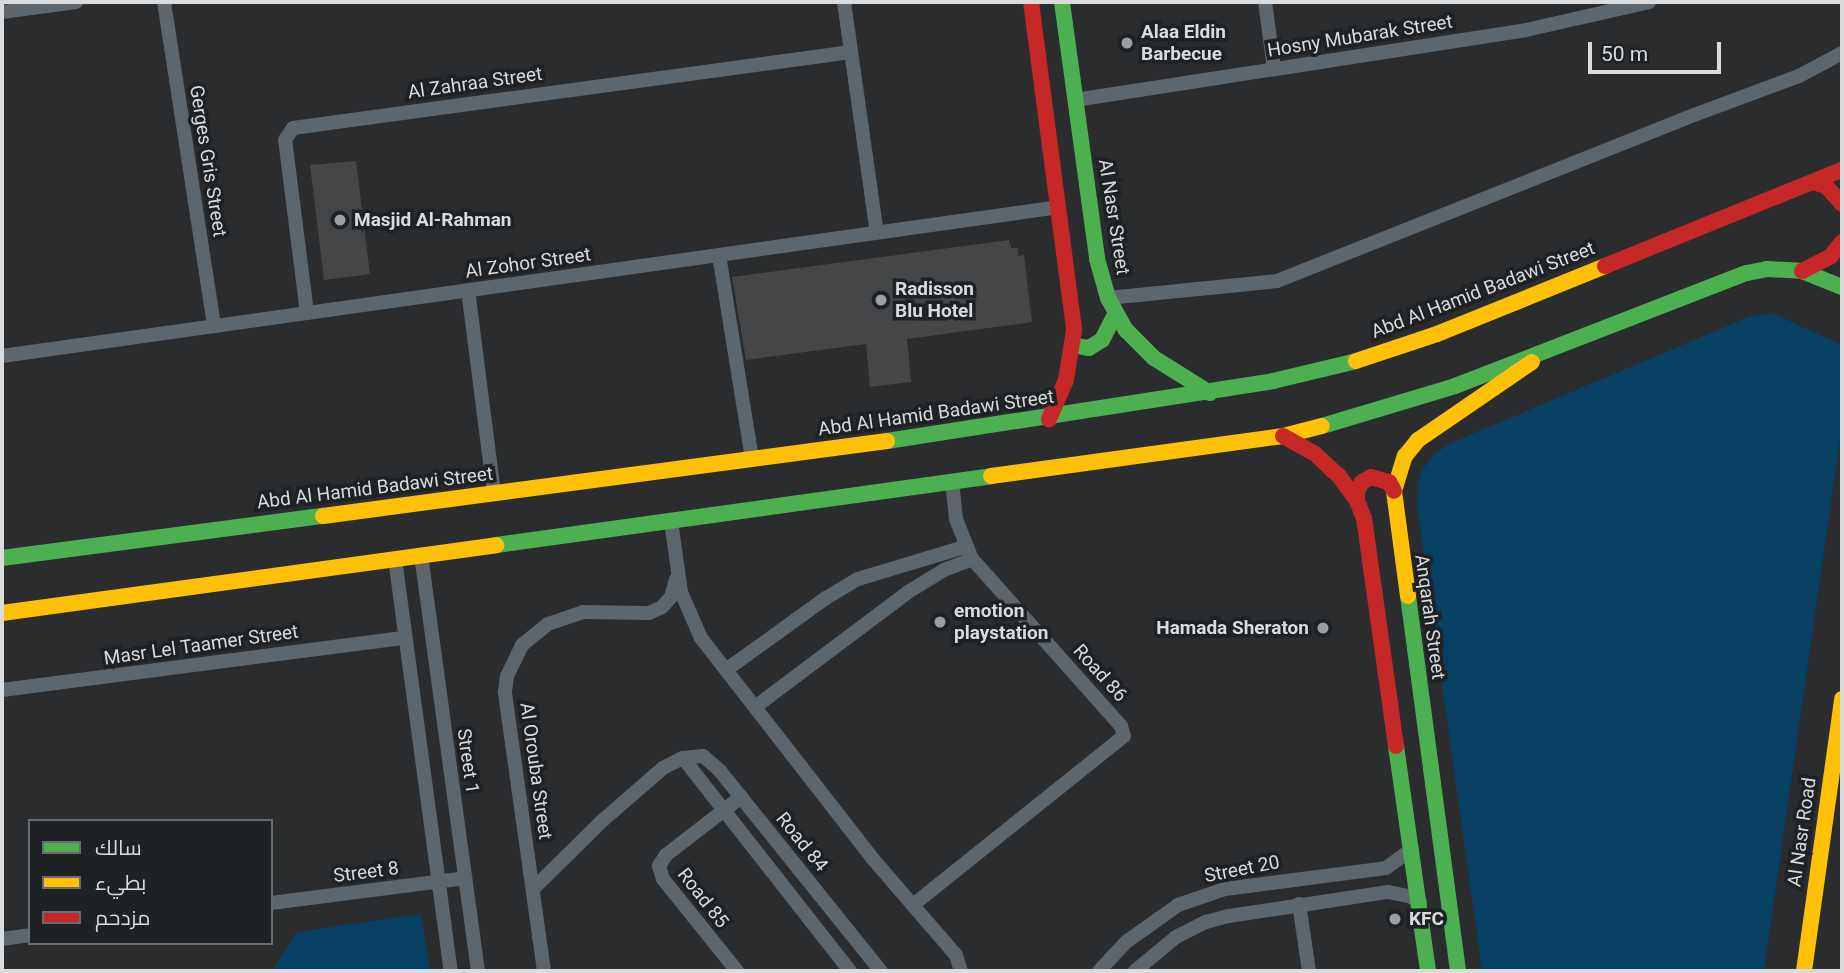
<!DOCTYPE html>
<html>
<head>
<meta charset="utf-8">
<style>
	body { margin:0 }
	#map { position:relative; width:1844px; height:973px; overflow:hidden; background:#2a2c2e; font-family:Roboto,Cairo,sans-serif }
	div>[style] { position:absolute }
	.green>* { inset:0; background:#084064 }
	.building>* { inset:0; background:#454648 }
	.street>* { height:14px; margin:-7px; padding:0 7px; transform-origin:7px; border-radius:7px; background:#5d666d }
	.fast>* { height:16px; margin:-8px; padding:0 8px; transform-origin:8px; border-radius:8px; background:#4caf50 }
	.slow>* { height:16px; margin:-8px; padding:0 8px; transform-origin:8px; border-radius:8px; background:#ffc107 }
	.jam>* { height:16px; margin:-8px; padding:0 8px; transform-origin:8px; border-radius:8px; background:#c62828 }
	.dots>* { width:19px; height:19px; translate:-50% -50%; box-sizing:border-box; border:4px solid #1f2225; border-radius:50% }
	span { translate:-50% -50%; white-space:nowrap; text-align:center; line-height:1.15; -webkit-text-stroke:7px #1f2225; paint-order:stroke }
	.poi-label { font-size:19px; color:#d9dbdd; font-weight:700 }
	.left { translate:0 -50%; text-align:left }
	.right { translate:-100% -50%; text-align:right }
	.street-label { font-size:19px; color:#d9dbdd }
	.frame { position:absolute; inset:0; border:4px solid #d9dbdd; pointer-events:none }
	.legend { position:absolute; left:28px; top:819px; width:245px; height:126px; box-sizing:border-box; background:#1f2225; border:2px solid #696c6f; margin:0; padding:9px 12px; list-style:none; font-size:21px; color:#d9dbdd }
	.legend li { display:flex; align-items:center; gap:14px; height:35px }
	.legend b { width:35px; border:2px solid #696c6f }
	.scale { position:absolute; left:1588px; top:42px; width:133px; height:32px; box-sizing:border-box; border:4px solid #d9dbdd; border-top:0; padding-left:9px; font-size:21px; line-height:24px; white-space:nowrap; color:#d9dbdd; -webkit-text-stroke:5px #1f2225; paint-order:stroke }
</style>
</head>
<body>
<div id="map">
	<div class="green">
		<div style="clip-path:polygon(1772px 313px,1842px 345px,1842px 426px,1764px 971px,1482px 971px,1417px 507px,1417px 485px,1421px 472px,1433px 455px,1451px 443px,1751px 316px)"></div>
		<div style="clip-path:polygon(421px 914px,430px 971px,272px 971px,297px 932px)"></div>
	</div>
	<div class="building">
		<div style="clip-path:polygon(356px 161px,370px 274px,324px 280px,310px 165px)"></div>
		<div style="clip-path:polygon(1009px 240px,1011px 248px,1018px 248px,1018px 256px,1024px 255px,1032px 322px,907px 339px,911px 382px,870px 387px,866px 344px,746px 360px,732px 277px)"></div>
	</div>
	<div class="street">
		<div style="left:164px;top:2px;width:328px;rotate:81.2deg"></div>
		<div style="left:844px;top:2px;width:233px;rotate:81.9deg"></div>
		<div style="left:1265px;top:2px;width:68px;rotate:82.3deg"></div>
		<div style="left:2px;top:12px;width:75px;rotate:-7.7deg"></div>
		<div style="left:1075px;top:100px;width:456px;rotate:-8.8deg"></div>
		<div style="left:1526px;top:30px;width:126px;rotate:-12.8deg"></div>
		<div style="left:719px;top:255px;width:207px;rotate:80.8deg"></div>
		<div style="left:468px;top:290px;width:206px;rotate:82.7deg"></div>
		<div style="left:1108px;top:298px;width:170px;rotate:-5.7deg"></div>
		<div style="left:1277px;top:281px;width:440px;rotate:-21.7deg"></div>
		<div style="left:1686px;top:118px;width:121px;rotate:-20.4deg"></div>
		<div style="left:1799px;top:76px;width:49px;rotate:-28.1deg"></div>
		<div style="left:307px;top:313px;width:174px;rotate:-97.2deg"></div>
		<div style="left:285px;top:140px;width:14px;rotate:-56deg"></div>
		<div style="left:293px;top:128px;width:563px;rotate:-7.76deg"></div>
		<div style="left:2px;top:356px;width:1067px;rotate:-8.02deg"></div>
		<div style="left:671px;top:521px;width:72px;rotate:82deg"></div>
		<div style="left:681px;top:592px;width:50px;rotate:66.5deg"></div>
		<div style="left:701px;top:638px;width:280px;rotate:52.1deg"></div>
		<div style="left:873px;top:859px;width:127px;rotate:49.2deg"></div>
		<div style="left:956px;top:955px;width:17px;rotate:73deg"></div>
		<div style="left:421px;top:555px;width:420px;rotate:82.2deg"></div>
		<div style="left:395px;top:559px;width:416px;rotate:82.3deg"></div>
		<div style="left:726px;top:670px;width:123px;rotate:-35.8deg"></div>
		<div style="left:826px;top:598px;width:37px;rotate:-31deg"></div>
		<div style="left:858px;top:579px;width:112px;rotate:-16.7deg"></div>
		<div style="left:2px;top:690px;width:406px;rotate:-7.4deg"></div>
		<div style="left:755px;top:707px;width:191px;rotate:-36.9deg"></div>
		<div style="left:908px;top:592px;width:42px;rotate:-31.4deg"></div>
		<div style="left:944px;top:570px;width:30px;rotate:-21deg"></div>
		<div style="left:683px;top:758px;width:271px;rotate:51.9deg"></div>
		<div style="left:534px;top:888px;width:95px;rotate:-44.6deg"></div>
		<div style="left:602px;top:821px;width:81px;rotate:-41deg"></div>
		<div style="left:663px;top:768px;width:22px;rotate:-27deg"></div>
		<div style="left:683px;top:758px;width:20px;rotate:-6deg"></div>
		<div style="left:703px;top:756px;width:23px;rotate:41deg"></div>
		<div style="left:720px;top:771px;width:257px;rotate:51.2deg"></div>
		<div style="left:271px;top:903px;width:196px;rotate:-7.3deg"></div>
		<div style="left:1299px;top:904px;width:68px;rotate:81.5deg"></div>
		<div style="left:913px;top:905px;width:270px;rotate:-38.7deg"></div>
		<div style="left:1124px;top:736px;width:10px;rotate:-107deg"></div>
		<div style="left:1121px;top:726px;width:224px;rotate:-131.7deg"></div>
		<div style="left:972px;top:559px;width:43px;rotate:-111.8deg"></div>
		<div style="left:956px;top:519px;width:37px;rotate:-96deg"></div>
		<div style="left:2px;top:939px;width:28px;rotate:-8deg"></div>
		<div style="left:544px;top:971px;width:282px;rotate:-98deg"></div>
		<div style="left:505px;top:692px;width:16px;rotate:-83deg"></div>
		<div style="left:507px;top:676px;width:34px;rotate:-64deg"></div>
		<div style="left:522px;top:645px;width:33px;rotate:-39deg"></div>
		<div style="left:548px;top:624px;width:36px;rotate:-19deg"></div>
		<div style="left:582px;top:612px;width:67px;rotate:0.9deg"></div>
		<div style="left:649px;top:613px;width:14px;rotate:-25deg"></div>
		<div style="left:662px;top:607px;width:13px;rotate:-48deg"></div>
		<div style="left:671px;top:597px;width:19px;rotate:-74deg"></div>
		<div style="left:737px;top:971px;width:118px;rotate:-128.8deg"></div>
		<div style="left:663px;top:879px;width:14px;rotate:-107deg"></div>
		<div style="left:659px;top:866px;width:13px;rotate:-58deg"></div>
		<div style="left:666px;top:855px;width:95px;rotate:-37.7deg"></div>
		<div style="left:1099px;top:971px;width:40px;rotate:-47deg"></div>
		<div style="left:1126px;top:942px;width:64px;rotate:-35.4deg"></div>
		<div style="left:1178px;top:905px;width:50px;rotate:-18.8deg"></div>
		<div style="left:1225px;top:889px;width:162px;rotate:-7.4deg"></div>
		<div style="left:1386px;top:868px;width:32px;rotate:-36deg"></div>
		<div style="left:1135px;top:971px;width:53px;rotate:-39.7deg"></div>
		<div style="left:1176px;top:937px;width:34px;rotate:-27deg"></div>
		<div style="left:1206px;top:922px;width:24px;rotate:-15deg"></div>
		<div style="left:1229px;top:916px;width:161px;rotate:-8.6deg"></div>
		<div style="left:1388px;top:892px;width:21px;rotate:11deg"></div>
		<div style="left:1409px;top:896px;width:13px;rotate:29deg"></div>
	</div>
	<div class="fast">
		<div style="left:1062px;top:2px;width:259px;rotate:82.2deg"></div>
		<div style="left:1097px;top:259px;width:41px;rotate:74.2deg"></div>
		<div style="left:1108px;top:298px;width:37px;rotate:61deg"></div>
		<div style="left:1126px;top:330px;width:40px;rotate:45deg"></div>
		<div style="left:1154px;top:358px;width:66px;rotate:32deg"></div>
		<div style="left:1073px;top:345px;width:16px;rotate:11deg"></div>
		<div style="left:1089px;top:348px;width:15px;rotate:-32deg"></div>
		<div style="left:1102px;top:340px;width:30px;rotate:-63deg"></div>
		<div style="left:1322px;top:426px;width:139px;rotate:-16.7deg"></div>
		<div style="left:1455px;top:386px;width:313px;rotate:-21.2deg"></div>
		<div style="left:1747px;top:273px;width:20px;rotate:-11deg"></div>
		<div style="left:1767px;top:269px;width:35px;rotate:3deg"></div>
		<div style="left:1802px;top:271px;width:43px;rotate:21.8deg"></div>
		<div style="left:887px;top:441px;width:391px;rotate:-8.8deg"></div>
		<div style="left:1273px;top:381px;width:85px;rotate:-13.5deg"></div>
		<div style="left:496px;top:545px;width:500px;rotate:-7.9deg"></div>
		<div style="left:2px;top:558px;width:324px;rotate:-7.5deg"></div>
		<div style="left:1408px;top:596px;width:378px;rotate:82.4deg"></div>
		<div style="left:1396px;top:746px;width:227px;rotate:81.9deg"></div>
	</div>
	<div class="slow">
		<div style="left:1356px;top:361px;width:85px;rotate:-18.4deg"></div>
		<div style="left:1437px;top:334px;width:181px;rotate:-22deg"></div>
		<div style="left:991px;top:476px;width:295px;rotate:-7.8deg"></div>
		<div style="left:1283px;top:436px;width:40px;rotate:-14.4deg"></div>
		<div style="left:323px;top:516px;width:569px;rotate:-7.57deg"></div>
		<div style="left:1408px;top:596px;width:106px;rotate:-97.6deg"></div>
		<div style="left:1394px;top:491px;width:37px;rotate:-73deg"></div>
		<div style="left:1405px;top:456px;width:21px;rotate:-51deg"></div>
		<div style="left:1418px;top:440px;width:138px;rotate:-34.4deg"></div>
		<div style="left:2px;top:613px;width:499px;rotate:-7.8deg"></div>
		<div style="left:1804px;top:971px;width:275px;rotate:-82deg"></div>
	</div>
	<div class="jam">
		<div style="left:1031px;top:2px;width:331px;rotate:82.5deg"></div>
		<div style="left:1074px;top:330px;width:51px;rotate:99.1deg"></div>
		<div style="left:1066px;top:380px;width:43px;rotate:113.6deg"></div>
		<div style="left:1813px;top:182px;width:14px;rotate:17deg"></div>
		<div style="left:1826px;top:186px;width:24px;rotate:48deg"></div>
		<div style="left:1605px;top:266px;width:256px;rotate:-22.1deg"></div>
		<div style="left:1802px;top:271px;width:31px;rotate:-27deg"></div>
		<div style="left:1830px;top:257px;width:19px;rotate:-51deg"></div>
		<div style="left:1283px;top:436px;width:35px;rotate:29deg"></div>
		<div style="left:1314px;top:453px;width:34px;rotate:43deg"></div>
		<div style="left:1339px;top:476px;width:31px;rotate:54deg"></div>
		<div style="left:1357px;top:501px;width:18px;rotate:68deg"></div>
		<div style="left:1364px;top:518px;width:230px;rotate:82deg"></div>
		<div style="left:1357px;top:501px;width:10px;rotate:-90deg"></div>
		<div style="left:1357px;top:491px;width:10px;rotate:-61deg"></div>
		<div style="left:1362px;top:482px;width:10px;rotate:-29deg"></div>
		<div style="left:1371px;top:477px;width:19px;rotate:16deg"></div>
		<div style="left:1389px;top:482px;width:10px;rotate:61deg"></div>
	</div>
	<div class="dots">
		<div style="left:1127px;top:43px;background:#9c9ea0"></div>
		<div style="left:340px;top:220px;background:#9c9ea0"></div>
		<div style="left:881px;top:300px;background:#9c9ea0"></div>
		<div style="left:940px;top:622px;background:#9c9ea0"></div>
		<div style="left:1323px;top:628px;background:#9c9ea0"></div>
		<div style="left:1395px;top:919px;background:#9c9ea0"></div>
	</div>
	<div class="poi-label">
		<span class="left" style="left:1141px;top:43px">Alaa Eldin<br>Barbecue</span>
		<span class="left" style="left:354px;top:220px">Masjid Al-Rahman</span>
		<span class="left" style="left:895px;top:300px">Radisson<br>Blu Hotel</span>
		<span class="left" style="left:954px;top:622px">emotion<br>playstation</span>
		<span class="right" style="left:1309px;top:628px">Hamada Sheraton</span>
		<span class="left" style="left:1409px;top:919px">KFC</span>
	</div>
	<div class="street-label">
		<span style="left:1360px;top:36px;rotate:-9deg">Hosny Mubarak Street</span>
		<span style="left:475px;top:83px;rotate:-8deg">Al Zahraa Street</span>
		<span style="left:208px;top:161px;rotate:81deg">Gerges Gris Street</span>
		<span style="left:1114px;top:217px;rotate:81deg">Al Nasr Street</span>
		<span style="left:528px;top:263px;rotate:-8deg">Al Zohor Street</span>
		<span style="left:1483px;top:290px;rotate:-21deg">Abd Al Hamid Badawi Street</span>
		<span style="left:936px;top:413px;rotate:-8deg">Abd Al Hamid Badawi Street</span>
		<span style="left:375px;top:488px;rotate:-7deg">Abd Al Hamid Badawi Street</span>
		<span style="left:1430px;top:617px;rotate:82deg">Anqarah Street</span>
		<span style="left:201px;top:645px;rotate:-8deg">Masr Lel Taamer Street</span>
		<span style="left:1100px;top:673px;rotate:48deg">Road 86</span>
		<span style="left:468px;top:761px;rotate:82deg">Street 1</span>
		<span style="left:536px;top:771px;rotate:82deg">Al Orouba Street</span>
		<span style="left:1802px;top:832px;rotate:-82deg">Al Nasr Road</span>
		<span style="left:802px;top:842px;rotate:51deg">Road 84</span>
		<span style="left:1242px;top:869px;rotate:-11deg">Street 20</span>
		<span style="left:366px;top:872px;rotate:-7deg">Street 8</span>
		<span style="left:703px;top:898px;rotate:52deg">Road 85</span>
	</div>
	<div class="frame"></div>
	<ul class="legend">
	<li><b style="height:9px;background:#4caf50"></b>سالك</li>
	<li><b style="height:9px;background:#ffc107"></b>بطيء</li>
	<li><b style="height:9px;background:#c62828"></b>مزدحم</li>
	</ul>
	<div class="scale">50 m</div>
</div>
</body>
</html>
